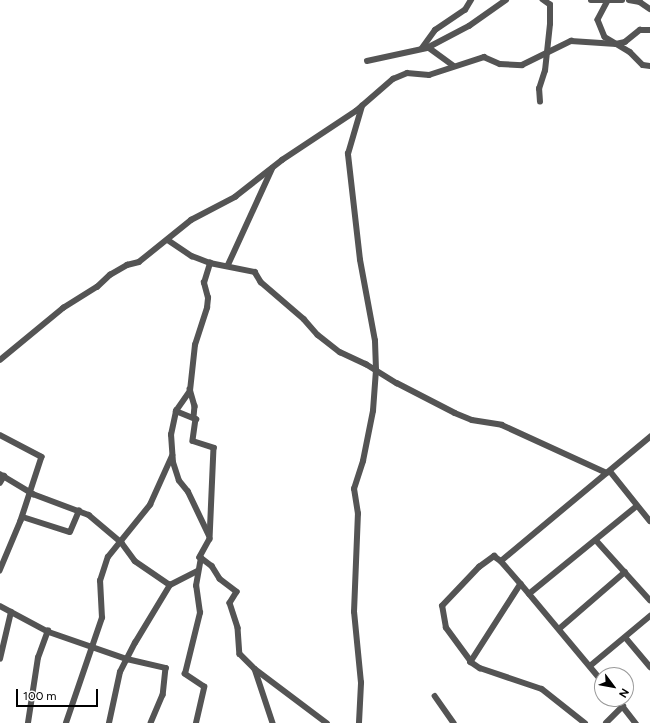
<!DOCTYPE html>
<html>
<head>
<meta charset="utf-8">
<style>
	body { margin:0 }
	#map { position:relative; width:650px; height:723px; overflow:hidden; background:#fff; font-family:Figtree,sans-serif }
	div>[style] { position:absolute }
	.minor>* { height:5.5px; margin:-2.75px; padding:0 2.75px; transform-origin:2.75px; border-radius:2.75px; background:#545454 }
	span { translate:-50% -50%; white-space:nowrap; text-align:center; line-height:1.15; -webkit-text-stroke:4px #fff; paint-order:stroke }
	.north { position:absolute; left:594px; top:667px; width:40px; height:40px; box-sizing:border-box; background:#fff; border:1px solid #999; border-radius:50%; rotate:122deg; font-size:11px; font-weight:700; line-height:16px; text-align:center; color:#000 }
	.north::after { content:''; display:block; margin:auto; width:14px; height:18px; background:#000; clip-path:polygon(50% 0,100% 100%,50% 72%,0 100%) }
	.scale { position:absolute; left:16px; top:689px; width:82px; height:18px; box-sizing:border-box; border:2px solid #000; border-top:0; padding-left:5px; font-size:12px; line-height:14px; white-space:nowrap; color:#000; -webkit-text-stroke:3px #fff; paint-order:stroke }
</style>
</head>
<body>
<div id="map">
	<div class="minor">
		<div style="left:591px;top:0;width:31px"></div>
		<div style="left:629px;top:0;width:11px;rotate:10deg"></div>
		<div style="left:640px;top:2px;width:12px;rotate:35deg"></div>
		<div style="left:608px;top:1px;width:21px;rotate:118deg"></div>
		<div style="left:598px;top:20px;width:18px;rotate:68deg"></div>
		<div style="left:605px;top:37px;width:29px;rotate:31deg"></div>
		<div style="left:630px;top:52px;width:18px;rotate:45deg"></div>
		<div style="left:643px;top:65px;width:7px;rotate:8deg"></div>
		<div style="left:428px;top:47px;width:32px;rotate:36deg"></div>
		<div style="left:422px;top:48px;width:22px;rotate:-54deg"></div>
		<div style="left:435px;top:30px;width:36px;rotate:-34deg"></div>
		<div style="left:465px;top:10px;width:12px;rotate:-59deg"></div>
		<div style="left:367px;top:61px;width:61px;rotate:-12.2deg"></div>
		<div style="left:427px;top:48px;width:47px;rotate:-27.6deg"></div>
		<div style="left:469px;top:26px;width:45px;rotate:-35.1deg"></div>
		<div style="left:540px;top:102px;width:13px;rotate:-94deg"></div>
		<div style="left:539px;top:89px;width:19px;rotate:-72deg"></div>
		<div style="left:545px;top:71px;width:47px;rotate:-83.9deg"></div>
		<div style="left:550px;top:24px;width:19px;rotate:-90deg"></div>
		<div style="left:550px;top:5px;width:9px;rotate:-144deg"></div>
		<div style="left:168px;top:240px;width:29px;rotate:34deg"></div>
		<div style="left:192px;top:256px;width:19px;rotate:21deg"></div>
		<div style="left:210px;top:263px;width:46px;rotate:11.3deg"></div>
		<div style="left:255px;top:272px;width:12px;rotate:59deg"></div>
		<div style="left:261px;top:282px;width:57px;rotate:40.7deg"></div>
		<div style="left:304px;top:319px;width:21px;rotate:49deg"></div>
		<div style="left:318px;top:335px;width:28px;rotate:38deg"></div>
		<div style="left:340px;top:352px;width:29px;rotate:25deg"></div>
		<div style="left:366px;top:364px;width:36px;rotate:32deg"></div>
		<div style="left:397px;top:383px;width:65px;rotate:27.3deg"></div>
		<div style="left:455px;top:413px;width:18px;rotate:22deg"></div>
		<div style="left:472px;top:420px;width:30px;rotate:9deg"></div>
		<div style="left:502px;top:425px;width:115px;rotate:24.6deg"></div>
		<div style="left:228px;top:265px;width:106px;rotate:-65.4deg"></div>
		<div style="left:0;top:360px;width:82px;rotate:-39.5deg"></div>
		<div style="left:63px;top:308px;width:40px;rotate:-32deg"></div>
		<div style="left:97px;top:287px;width:18px;rotate:-43deg"></div>
		<div style="left:110px;top:275px;width:20px;rotate:-30deg"></div>
		<div style="left:127px;top:265px;width:12px;rotate:-14deg"></div>
		<div style="left:139px;top:262px;width:67px;rotate:-38.9deg"></div>
		<div style="left:191px;top:220px;width:50px;rotate:-27.6deg"></div>
		<div style="left:235px;top:197px;width:60px;rotate:-38.2deg"></div>
		<div style="left:282px;top:160px;width:89px;rotate:-33.5deg"></div>
		<div style="left:356px;top:111px;width:49px;rotate:-40.9deg"></div>
		<div style="left:393px;top:79px;width:15px;rotate:-23deg"></div>
		<div style="left:407px;top:73px;width:22px;rotate:5deg"></div>
		<div style="left:429px;top:75px;width:58px;rotate:-18.1deg"></div>
		<div style="left:484px;top:57px;width:17px;rotate:24deg"></div>
		<div style="left:500px;top:64px;width:22px;rotate:3deg"></div>
		<div style="left:522px;top:65px;width:55px;rotate:-26.1deg"></div>
		<div style="left:571px;top:41px;width:45px;rotate:3.8deg"></div>
		<div style="left:616px;top:44px;width:9px;rotate:-13deg"></div>
		<div style="left:625px;top:42px;width:19px;rotate:-39deg"></div>
		<div style="left:640px;top:30px;width:10px"></div>
		<div style="left:190px;top:389px;width:18px;rotate:74deg"></div>
		<div style="left:195px;top:406px;width:11px;rotate:95deg"></div>
		<div style="left:176px;top:411px;width:22px;rotate:22deg"></div>
		<div style="left:196px;top:419px;width:22px;rotate:98deg"></div>
		<div style="left:193px;top:441px;width:22px;rotate:18deg"></div>
		<div style="left:214px;top:448px;width:91px;rotate:92.5deg"></div>
		<div style="left:210px;top:539px;width:21px;rotate:119deg"></div>
		<div style="left:200px;top:557px;width:15px;rotate:37deg"></div>
		<div style="left:212px;top:566px;width:15px;rotate:58deg"></div>
		<div style="left:220px;top:579px;width:21px;rotate:37deg"></div>
		<div style="left:237px;top:592px;width:13px;rotate:122deg"></div>
		<div style="left:230px;top:603px;width:26px;rotate:72deg"></div>
		<div style="left:238px;top:628px;width:26px;rotate:86deg"></div>
		<div style="left:240px;top:654px;width:21px;rotate:45deg"></div>
		<div style="left:255px;top:669px;width:90px;rotate:36.9deg"></div>
		<div style="left:0;top:435px;width:47px;rotate:27.6deg"></div>
		<div style="left:42px;top:457px;width:67px;rotate:108.2deg"></div>
		<div style="left:21px;top:521px;width:54px;rotate:112.8deg"></div>
		<div style="left:610px;top:471px;width:64px;rotate:51.3deg"></div>
		<div style="left:0;top:474px;width:39px;rotate:31deg"></div>
		<div style="left:33px;top:494px;width:60px;rotate:20.6deg"></div>
		<div style="left:89px;top:515px;width:43px;rotate:40.3deg"></div>
		<div style="left:122px;top:543px;width:22px;rotate:54deg"></div>
		<div style="left:135px;top:561px;width:42px;rotate:34.4deg"></div>
		<div style="left:0;top:483px;width:8px;rotate:-60deg"></div>
		<div style="left:23px;top:517px;width:49px;rotate:17.7deg"></div>
		<div style="left:70px;top:532px;width:23px;rotate:-67deg"></div>
		<div style="left:209px;top:536px;width:49px;rotate:-115.5deg"></div>
		<div style="left:188px;top:492px;width:14px;rotate:-129deg"></div>
		<div style="left:179px;top:481px;width:19px;rotate:-108deg"></div>
		<div style="left:173px;top:463px;width:28px;rotate:-94deg"></div>
		<div style="left:171px;top:435px;width:25px;rotate:-78deg"></div>
		<div style="left:176px;top:411px;width:24px;rotate:-55deg"></div>
		<div style="left:190px;top:391px;width:46px;rotate:-83.8deg"></div>
		<div style="left:195px;top:345px;width:39px;rotate:-72deg"></div>
		<div style="left:207px;top:308px;width:10px;rotate:-84deg"></div>
		<div style="left:208px;top:298px;width:16px;rotate:-105deg"></div>
		<div style="left:204px;top:283px;width:21px;rotate:-73deg"></div>
		<div style="left:596px;top:540px;width:81px;rotate:48deg"></div>
		<div style="left:501px;top:561px;width:194px;rotate:-39.8deg"></div>
		<div style="left:521px;top:584px;width:93px;rotate:122.7deg"></div>
		<div style="left:471px;top:662px;width:42px;rotate:-126.3deg"></div>
		<div style="left:446px;top:628px;width:22px;rotate:-100deg"></div>
		<div style="left:442px;top:606px;width:54px;rotate:-46.5deg"></div>
		<div style="left:479px;top:567px;width:19px;rotate:-36deg"></div>
		<div style="left:494px;top:556px;width:9px;rotate:36deg"></div>
		<div style="left:501px;top:561px;width:30px;rotate:49deg"></div>
		<div style="left:521px;top:584px;width:126px;rotate:50.1deg"></div>
		<div style="left:529px;top:594px;width:139px;rotate:-39.2deg"></div>
		<div style="left:0;top:606px;width:55px;rotate:28deg"></div>
		<div style="left:49px;top:632px;width:83px;rotate:19.1deg"></div>
		<div style="left:127px;top:659px;width:40px;rotate:13deg"></div>
		<div style="left:166px;top:668px;width:27px;rotate:96deg"></div>
		<div style="left:163px;top:695px;width:30px;rotate:113deg"></div>
		<div style="left:559px;top:629px;width:87px;rotate:-40.8deg"></div>
		<div style="left:626px;top:638px;width:38px;rotate:50deg"></div>
		<div style="left:0;top:659px;width:48px;rotate:-76.8deg"></div>
		<div style="left:471px;top:662px;width:11px;rotate:34deg"></div>
		<div style="left:480px;top:668px;width:65px;rotate:18.7deg"></div>
		<div style="left:542px;top:689px;width:55px;rotate:38.3deg"></div>
		<div style="left:590px;top:666px;width:78px;rotate:-39.8deg"></div>
		<div style="left:255px;top:669px;width:57px;rotate:71.6deg"></div>
		<div style="left:435px;top:696px;width:33px;rotate:55deg"></div>
		<div style="left:617px;top:699px;width:31px;rotate:52deg"></div>
		<div style="left:28px;top:723px;width:66px;rotate:-81.3deg"></div>
		<div style="left:38px;top:658px;width:29px;rotate:-70deg"></div>
		<div style="left:66px;top:723px;width:111px;rotate:-71.1deg"></div>
		<div style="left:102px;top:618px;width:37px;rotate:-93deg"></div>
		<div style="left:100px;top:581px;width:25px;rotate:-72deg"></div>
		<div style="left:108px;top:557px;width:67px;rotate:-51.1deg"></div>
		<div style="left:150px;top:505px;width:54px;rotate:-65.8deg"></div>
		<div style="left:109px;top:723px;width:52px;rotate:-77.8deg"></div>
		<div style="left:120px;top:672px;width:33px;rotate:-63deg"></div>
		<div style="left:135px;top:643px;width:68px;rotate:-58.9deg"></div>
		<div style="left:170px;top:585px;width:30px;rotate:-27deg"></div>
		<div style="left:196px;top:723px;width:37px;rotate:-77deg"></div>
		<div style="left:204px;top:687px;width:23px;rotate:-146deg"></div>
		<div style="left:185px;top:674px;width:63px;rotate:-76.2deg"></div>
		<div style="left:200px;top:613px;width:27px;rotate:-98deg"></div>
		<div style="left:196px;top:586px;width:28px;rotate:-80deg"></div>
		<div style="left:359px;top:723px;width:40px;rotate:-87.1deg"></div>
		<div style="left:361px;top:683px;width:71px;rotate:-95.6deg"></div>
		<div style="left:354px;top:612px;width:98px;rotate:-87.7deg"></div>
		<div style="left:358px;top:514px;width:25px;rotate:-99deg"></div>
		<div style="left:354px;top:489px;width:29px;rotate:-72deg"></div>
		<div style="left:363px;top:461px;width:51px;rotate:-78.7deg"></div>
		<div style="left:373px;top:411px;width:41px;rotate:-85.8deg"></div>
		<div style="left:376px;top:370px;width:29px;rotate:-92deg"></div>
		<div style="left:375px;top:341px;width:82px;rotate:-100.5deg"></div>
		<div style="left:360px;top:260px;width:107px;rotate:-96.5deg"></div>
		<div style="left:348px;top:154px;width:50px;rotate:-73.7deg"></div>
		<div style="left:606px;top:723px;width:24px;rotate:-45deg"></div>
	</div>
	<div class="north">N</div>
	<div class="scale">100 m</div>
</div>
</body>
</html>
